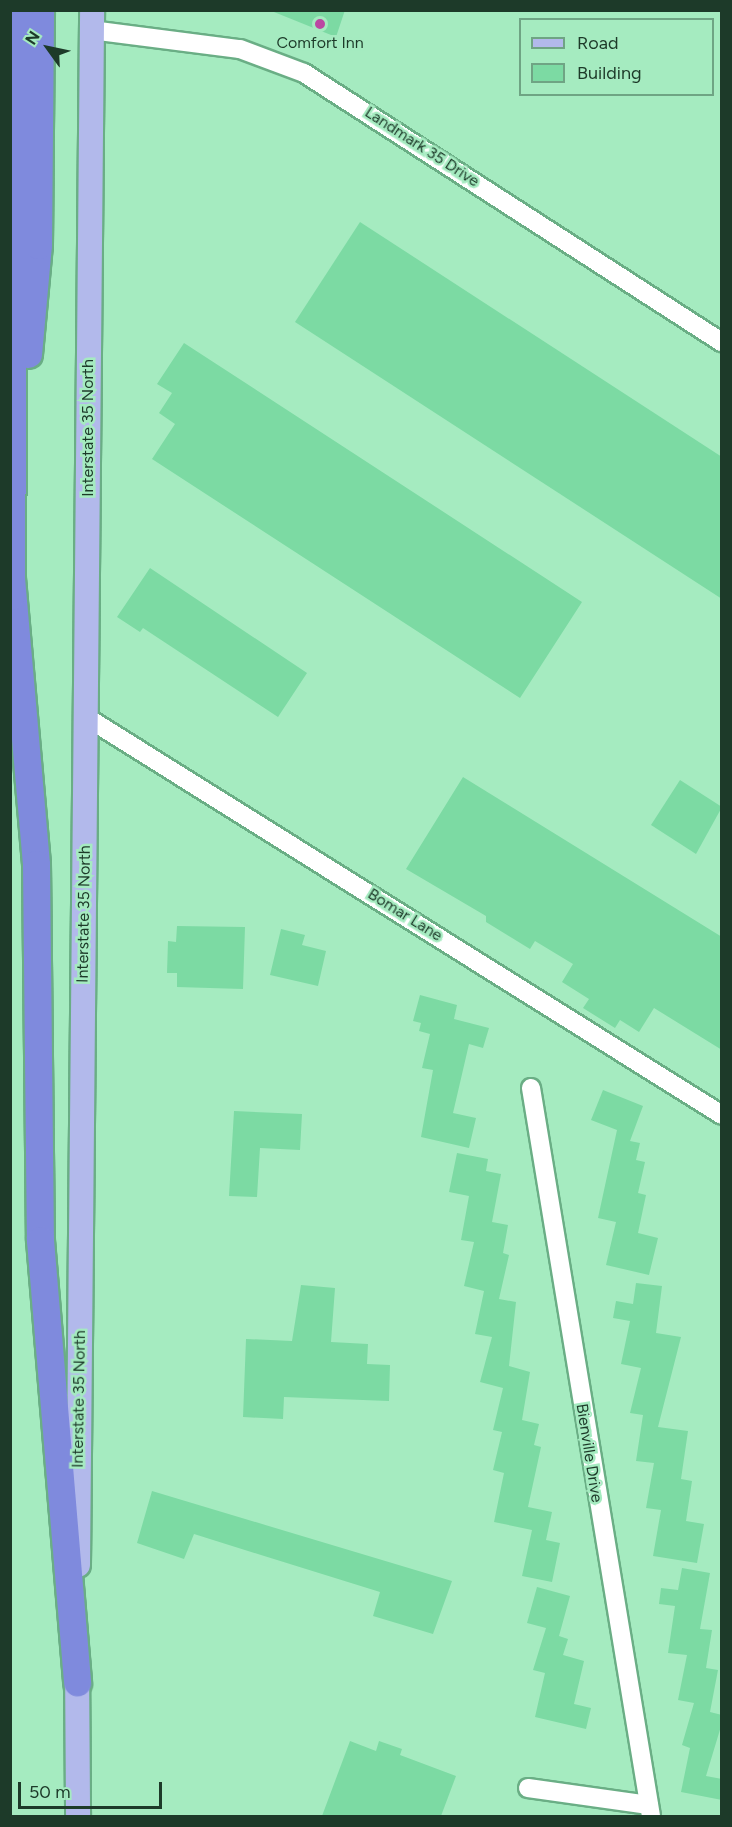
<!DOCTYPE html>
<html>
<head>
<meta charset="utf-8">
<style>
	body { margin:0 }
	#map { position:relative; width:732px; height:1827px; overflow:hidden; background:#a5ebc0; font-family:Figtree,sans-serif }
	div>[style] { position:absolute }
	.building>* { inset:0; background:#7cdaa3 }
	.roads { filter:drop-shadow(2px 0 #6aae85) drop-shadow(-2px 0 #6aae85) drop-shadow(0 2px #6aae85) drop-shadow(0 -2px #6aae85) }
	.minor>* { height:18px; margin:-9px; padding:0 9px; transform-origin:9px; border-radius:9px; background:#fff }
	.major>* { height:24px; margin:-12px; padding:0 12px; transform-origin:12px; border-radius:12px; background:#b2b9eb }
	.highway>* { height:27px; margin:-13.5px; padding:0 13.5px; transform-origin:13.5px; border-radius:13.5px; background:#7f8add }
	.dots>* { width:16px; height:16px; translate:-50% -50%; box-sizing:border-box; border:3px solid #a5ebc0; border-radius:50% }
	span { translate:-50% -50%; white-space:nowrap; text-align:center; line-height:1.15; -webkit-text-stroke:5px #a5ebc0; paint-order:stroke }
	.poi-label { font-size:16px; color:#1d3a29 }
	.street-label { font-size:16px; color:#1d3a29 }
	.frame { position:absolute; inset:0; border:12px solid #1d3a29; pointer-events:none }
	.legend { position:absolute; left:519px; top:18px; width:195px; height:78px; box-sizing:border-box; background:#a5ebc0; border:2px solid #6fa484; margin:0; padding:8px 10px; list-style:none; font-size:18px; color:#1d3a29 }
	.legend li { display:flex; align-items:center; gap:12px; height:30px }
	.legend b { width:30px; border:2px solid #6fa484 }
	.north { position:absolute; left:18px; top:18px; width:60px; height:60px; -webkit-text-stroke:4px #a5ebc0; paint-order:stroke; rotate:303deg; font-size:16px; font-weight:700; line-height:24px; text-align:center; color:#1d3a29 }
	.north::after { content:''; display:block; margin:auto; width:21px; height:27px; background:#1d3a29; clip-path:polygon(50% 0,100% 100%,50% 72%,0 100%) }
	.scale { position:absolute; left:18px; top:1782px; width:144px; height:27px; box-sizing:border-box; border:3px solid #1d3a29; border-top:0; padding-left:8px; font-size:18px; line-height:21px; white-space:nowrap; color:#1d3a29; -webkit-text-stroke:4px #a5ebc0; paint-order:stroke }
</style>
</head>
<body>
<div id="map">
	<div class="building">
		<div style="clip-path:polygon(269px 10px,345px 10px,336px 37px)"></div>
		<div style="clip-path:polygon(360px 222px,722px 457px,722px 599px,295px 322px)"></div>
		<div style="clip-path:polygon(184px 343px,582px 602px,520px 698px,152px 459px,175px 424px,159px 413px,172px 393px,157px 384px)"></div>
		<div style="clip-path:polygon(150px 568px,307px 673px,278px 717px,143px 628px,140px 632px,117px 617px)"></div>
		<div style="clip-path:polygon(463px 777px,722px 937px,722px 1050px,654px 1008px,639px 1032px,620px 1020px,615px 1028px,583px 1008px,589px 999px,562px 982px,573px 964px,535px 941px,530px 949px,486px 922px,486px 916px,406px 869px)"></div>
		<div style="clip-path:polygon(680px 780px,722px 807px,696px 854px,651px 825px)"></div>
		<div style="clip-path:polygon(177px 926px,245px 927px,243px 989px,177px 987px,177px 973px,167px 973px,168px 941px,176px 942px)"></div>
		<div style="clip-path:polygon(281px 929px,305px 935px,302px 945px,326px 951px,318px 986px,270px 975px)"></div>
		<div style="clip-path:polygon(420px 995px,457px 1005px,454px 1019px,489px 1028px,483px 1048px,469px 1044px,453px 1113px,476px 1118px,469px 1148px,421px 1137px,433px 1070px,422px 1068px,430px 1034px,419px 1031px,421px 1023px,413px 1021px)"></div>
		<div style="clip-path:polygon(603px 1090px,643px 1106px,630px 1141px,640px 1143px,636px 1160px,645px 1162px,638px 1193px,646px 1195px,638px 1233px,658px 1238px,649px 1275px,606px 1265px,616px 1222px,598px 1218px,617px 1130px,591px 1120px)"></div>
		<div style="clip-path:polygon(234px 1111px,302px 1114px,300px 1150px,260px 1148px,257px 1197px,229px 1196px)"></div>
		<div style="clip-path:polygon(457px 1153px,488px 1159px,486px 1171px,501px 1174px,492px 1222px,508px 1225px,503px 1253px,509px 1255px,499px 1299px,516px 1302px,509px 1366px,530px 1372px,522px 1420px,539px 1424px,534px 1445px,541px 1447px,528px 1507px,552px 1512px,546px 1540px,560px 1543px,552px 1582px,522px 1576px,532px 1530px,494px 1522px,504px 1473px,493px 1470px,502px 1432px,493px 1430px,503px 1388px,480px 1382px,492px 1337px,475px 1334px,484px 1291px,464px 1286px,474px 1242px,461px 1240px,469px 1196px,449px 1192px)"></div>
		<div style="clip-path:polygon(636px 1283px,662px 1286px,656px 1333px,681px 1337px,658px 1427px,688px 1431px,681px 1479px,692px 1481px,686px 1521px,704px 1524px,697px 1563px,653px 1556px,661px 1510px,646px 1508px,654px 1463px,636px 1461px,643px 1415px,630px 1413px,641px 1368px,621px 1364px,630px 1321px,613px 1318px,616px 1301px,633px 1304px)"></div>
		<div style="clip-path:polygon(301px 1285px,335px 1288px,331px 1342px,368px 1344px,367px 1364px,390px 1365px,389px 1401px,284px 1397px,283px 1419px,243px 1417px,246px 1339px,292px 1341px)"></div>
		<div style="clip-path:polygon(152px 1491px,452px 1581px,433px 1634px,373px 1616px,380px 1592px,261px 1555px,194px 1534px,184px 1559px,137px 1543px)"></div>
		<div style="clip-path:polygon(682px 1568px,710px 1573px,700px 1629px,712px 1630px,706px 1668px,718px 1670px,710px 1712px,722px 1715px,722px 1723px,706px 1776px,722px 1779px,722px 1800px,681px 1792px,690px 1748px,682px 1745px,694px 1703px,678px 1700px,687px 1655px,668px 1653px,675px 1606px,659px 1604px,661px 1588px,678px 1590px)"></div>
		<div style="clip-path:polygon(537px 1587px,570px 1596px,559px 1636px,568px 1639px,563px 1655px,584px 1661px,574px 1704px,591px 1708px,586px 1729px,535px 1717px,545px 1673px,533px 1670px,546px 1628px,527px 1623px)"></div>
		<div style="clip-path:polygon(350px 1741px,376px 1751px,379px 1741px,402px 1749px,400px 1755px,456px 1776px,441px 1816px,322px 1816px)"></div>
	</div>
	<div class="roads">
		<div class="minor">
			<div style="left:91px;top:30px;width:150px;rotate:7.3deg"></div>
			<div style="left:240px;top:49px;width:68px;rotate:20.6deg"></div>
			<div style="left:304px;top:73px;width:497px;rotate:32.8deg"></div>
			<div style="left:86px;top:717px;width:750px;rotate:32.04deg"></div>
			<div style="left:531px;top:1088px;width:738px;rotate:80.64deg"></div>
			<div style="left:528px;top:1788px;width:122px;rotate:8deg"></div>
		</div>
		<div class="major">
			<div style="left:78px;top:1565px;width:1555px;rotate:-89.48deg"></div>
			<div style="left:77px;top:1663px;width:153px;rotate:89.6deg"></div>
		</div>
		<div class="highway">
			<div style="left:28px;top:354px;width:109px;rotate:-84.8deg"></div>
			<div style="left:38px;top:245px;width:235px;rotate:-89.5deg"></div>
			<div style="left:11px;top:578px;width:287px;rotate:85deg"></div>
			<div style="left:36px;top:864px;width:376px;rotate:89.4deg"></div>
			<div style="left:40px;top:1240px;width:444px;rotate:85.2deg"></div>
			<div style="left:11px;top:596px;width:586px;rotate:-89.71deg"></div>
		</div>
	</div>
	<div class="dots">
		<div style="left:320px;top:24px;background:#bb48a2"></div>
	</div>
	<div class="poi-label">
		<span style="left:320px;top:43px">Comfort Inn</span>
	</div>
	<div class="street-label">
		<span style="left:422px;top:147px;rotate:33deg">Landmark 35 Drive</span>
		<span style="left:88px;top:428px;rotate:-90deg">Interstate 35 North</span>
		<span style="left:84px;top:914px;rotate:-89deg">Interstate 35 North</span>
		<span style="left:405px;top:915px;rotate:32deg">Bomar Lane</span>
		<span style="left:79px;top:1399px;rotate:-89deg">Interstate 35 North</span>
		<span style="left:589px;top:1453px;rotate:81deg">Bienville Drive</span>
	</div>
	<div class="frame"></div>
	<ul class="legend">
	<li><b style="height:8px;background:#b2b9eb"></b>Road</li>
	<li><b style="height:16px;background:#7cdaa3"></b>Building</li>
	</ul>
	<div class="north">N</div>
	<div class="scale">50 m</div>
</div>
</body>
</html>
